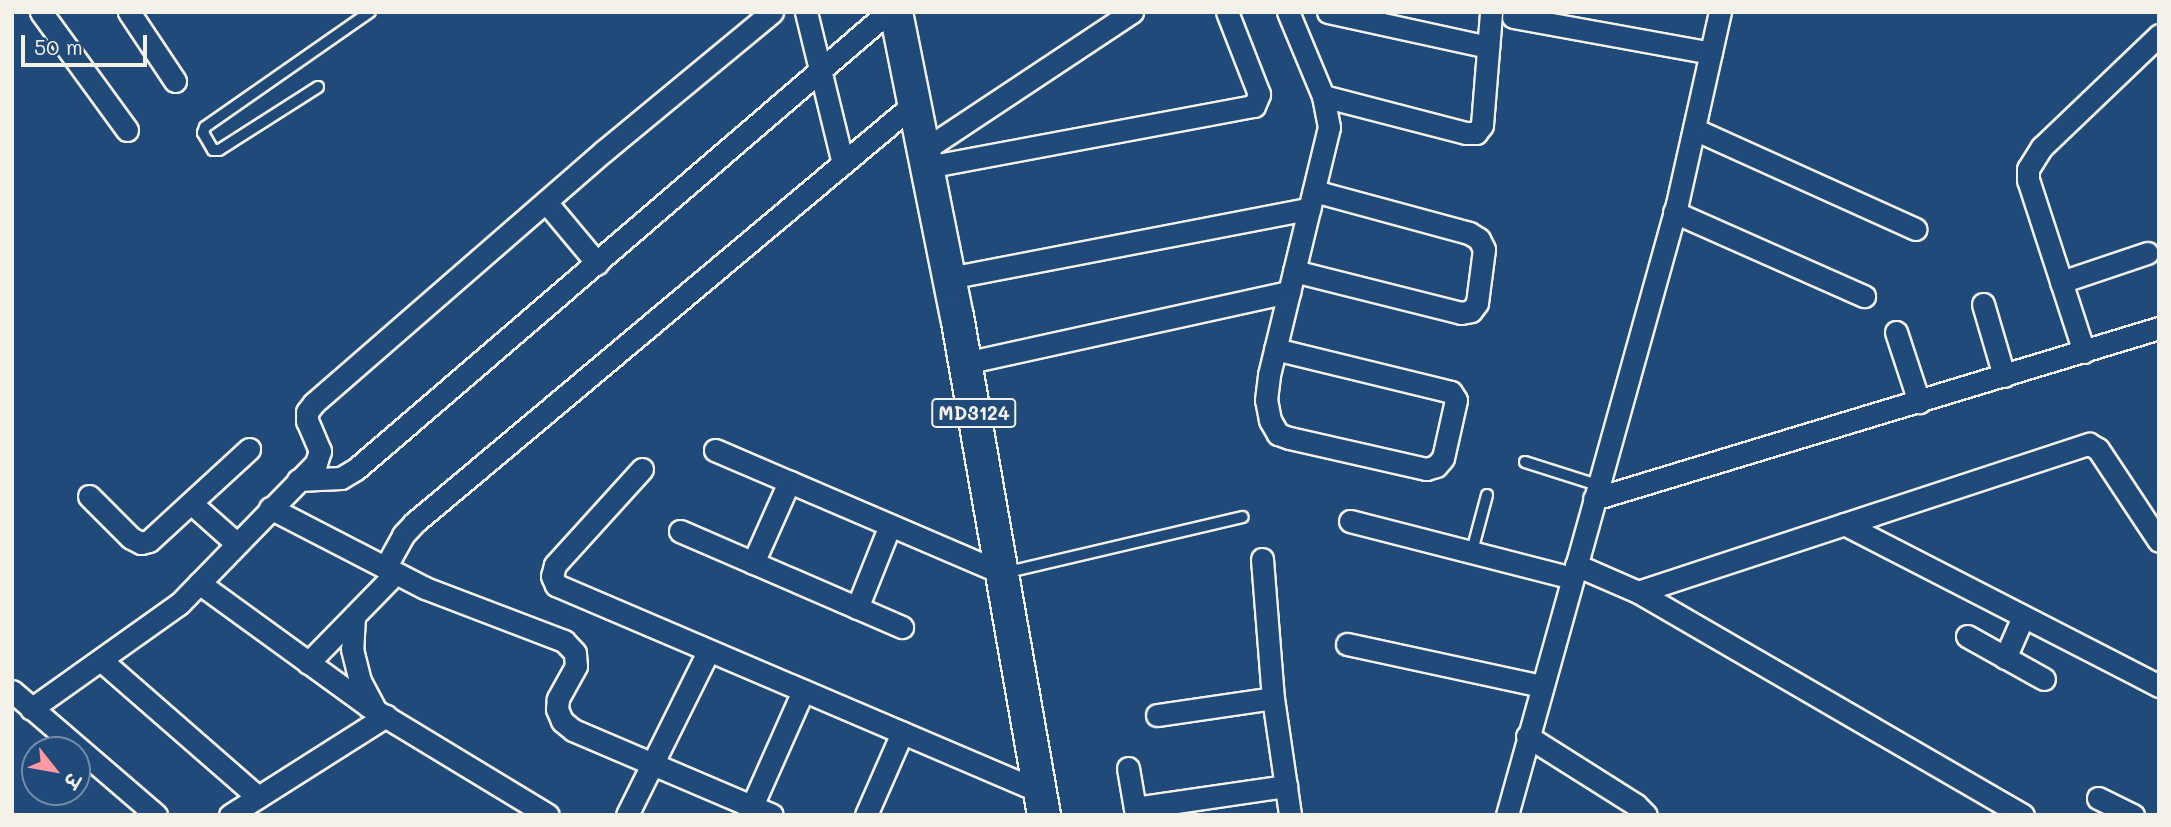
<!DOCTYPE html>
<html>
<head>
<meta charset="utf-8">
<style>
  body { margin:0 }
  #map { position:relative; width:2171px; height:827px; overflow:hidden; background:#1f4a7a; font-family:Mali,"Playpen Sans Deva",sans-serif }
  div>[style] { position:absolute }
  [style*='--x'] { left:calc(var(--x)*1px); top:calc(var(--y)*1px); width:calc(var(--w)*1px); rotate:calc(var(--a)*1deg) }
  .roads { filter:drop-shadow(2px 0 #f4f1e8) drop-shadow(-2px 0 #f4f1e8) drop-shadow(0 2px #f4f1e8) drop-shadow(0 -2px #f4f1e8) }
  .lane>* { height:10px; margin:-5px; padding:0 5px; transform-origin:5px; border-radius:5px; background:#1f4a7a }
  .street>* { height:21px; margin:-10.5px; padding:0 10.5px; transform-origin:10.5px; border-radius:10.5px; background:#1f4a7a }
  .primary>* { height:32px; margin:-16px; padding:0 16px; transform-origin:16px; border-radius:16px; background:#1f4a7a }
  span { translate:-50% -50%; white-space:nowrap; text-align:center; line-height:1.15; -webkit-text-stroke:7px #1f4a7a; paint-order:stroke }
  .shield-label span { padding:2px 5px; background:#1f4a7a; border:2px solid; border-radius:5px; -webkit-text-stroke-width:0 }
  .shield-label { font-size:19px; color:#f4f1e8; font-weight:700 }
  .frame { position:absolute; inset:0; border:14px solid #f4f1e8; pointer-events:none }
  .north { position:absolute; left:21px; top:736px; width:70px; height:70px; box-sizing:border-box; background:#1f4a7a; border:2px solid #748da6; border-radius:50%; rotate:121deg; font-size:19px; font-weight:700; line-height:28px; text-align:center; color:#f4f1e8 }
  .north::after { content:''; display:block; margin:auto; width:24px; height:32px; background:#ff9aa2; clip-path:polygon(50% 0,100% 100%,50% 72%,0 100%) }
  .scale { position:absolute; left:21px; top:35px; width:126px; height:32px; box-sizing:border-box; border:4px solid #f4f1e8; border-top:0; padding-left:9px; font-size:21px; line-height:24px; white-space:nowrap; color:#f4f1e8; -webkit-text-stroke:5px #1f4a7a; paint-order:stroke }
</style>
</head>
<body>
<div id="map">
  <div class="roads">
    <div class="lane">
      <i style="--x:318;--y:87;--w:117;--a:147.5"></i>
      <i style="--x:219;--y:150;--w:6;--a:180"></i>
      <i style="--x:213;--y:150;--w:20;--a:-120"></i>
      <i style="--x:203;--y:133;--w:6;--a:-72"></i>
      <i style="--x:205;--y:127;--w:201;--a:-34.9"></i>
      <i style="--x:1525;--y:462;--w:76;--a:17.7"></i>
      <i style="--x:1472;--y:551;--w:58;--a:-75"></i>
      <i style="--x:1004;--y:573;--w:245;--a:-13.2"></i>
    </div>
    <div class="street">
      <i style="--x:41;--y:12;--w:146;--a:53.9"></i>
      <i style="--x:129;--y:12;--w:83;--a:56.3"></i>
      <i style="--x:806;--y:12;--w:156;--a:76.3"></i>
      <i style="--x:1328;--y:12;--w:164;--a:12.3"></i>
      <i style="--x:1513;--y:17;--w:201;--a:10.3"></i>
      <i style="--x:1323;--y:96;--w:148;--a:14.5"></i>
      <i style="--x:1466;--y:133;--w:10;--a:0"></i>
      <i style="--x:1476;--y:133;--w:10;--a:-53"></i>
      <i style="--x:1482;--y:125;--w:113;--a:-85.4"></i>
      <i style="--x:1694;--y:129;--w:243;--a:24.3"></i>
      <i style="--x:924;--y:150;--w:250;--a:-33.6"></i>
      <i style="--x:927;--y:167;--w:333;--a:-10.6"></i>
      <i style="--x:1254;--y:106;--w:13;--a:-67"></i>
      <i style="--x:1259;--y:94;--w:88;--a:-111.3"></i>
      <i style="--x:546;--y:202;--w:80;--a:50.1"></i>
      <i style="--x:1674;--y:212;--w:208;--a:23.9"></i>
      <i style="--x:1294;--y:271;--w:172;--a:14.1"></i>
      <i style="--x:1461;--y:313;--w:10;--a:-11"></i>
      <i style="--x:1471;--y:311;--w:10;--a:-53"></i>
      <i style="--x:1477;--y:303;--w:54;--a:-82.6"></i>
      <i style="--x:1484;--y:249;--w:11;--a:-117"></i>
      <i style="--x:1479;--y:239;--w:12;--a:-149"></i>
      <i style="--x:1469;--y:233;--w:161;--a:-164.8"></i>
      <i style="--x:949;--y:278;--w:367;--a:-10.9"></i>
      <i style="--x:2061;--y:282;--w:91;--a:-18.6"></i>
      <i style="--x:1983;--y:304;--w:75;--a:73.7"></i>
      <i style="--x:1896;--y:332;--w:74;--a:71.8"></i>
      <i style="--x:1275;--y:349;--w:181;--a:13.7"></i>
      <i style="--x:1451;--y:392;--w:9;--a:58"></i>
      <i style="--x:1456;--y:400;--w:59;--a:102.6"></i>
      <i style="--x:1443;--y:458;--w:11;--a:131"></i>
      <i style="--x:1436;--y:466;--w:10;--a:163"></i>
      <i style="--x:1426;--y:469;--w:140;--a:-167.2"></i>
      <i style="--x:1289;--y:438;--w:12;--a:-160"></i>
      <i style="--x:1278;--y:434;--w:16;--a:-120"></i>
      <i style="--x:1270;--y:420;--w:20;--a:-101"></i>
      <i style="--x:1266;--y:400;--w:25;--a:-83"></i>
      <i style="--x:1269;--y:375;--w:255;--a:-76.4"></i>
      <i style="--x:1329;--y:127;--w:32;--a:-101"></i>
      <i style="--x:1323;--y:96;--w:91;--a:-112.6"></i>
      <i style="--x:2084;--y:352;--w:181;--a:-108"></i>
      <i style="--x:2028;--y:180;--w:11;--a:-90"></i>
      <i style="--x:2028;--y:169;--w:26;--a:-58"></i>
      <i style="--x:2042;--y:147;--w:162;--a:-43.7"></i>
      <i style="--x:965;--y:363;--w:332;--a:-12.4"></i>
      <i style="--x:715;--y:450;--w:312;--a:23.2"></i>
      <i style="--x:642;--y:469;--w:130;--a:132.2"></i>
      <i style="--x:555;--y:565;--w:11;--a:105"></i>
      <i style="--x:552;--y:576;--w:10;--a:66"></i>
      <i style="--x:556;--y:585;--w:525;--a:23.1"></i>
      <i style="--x:298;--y:480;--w:43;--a:-2.7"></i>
      <i style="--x:341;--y:478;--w:17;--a:-31"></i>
      <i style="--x:356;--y:469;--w:701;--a:-40.66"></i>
      <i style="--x:89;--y:496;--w:59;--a:45"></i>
      <i style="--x:131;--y:538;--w:11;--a:27"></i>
      <i style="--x:141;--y:543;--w:8;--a:-14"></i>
      <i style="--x:149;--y:541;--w:136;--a:-42.6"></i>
      <i style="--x:1594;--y:499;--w:590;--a:-16.84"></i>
      <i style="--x:191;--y:503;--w:60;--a:41.6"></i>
      <i style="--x:270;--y:508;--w:174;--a:27.3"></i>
      <i style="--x:425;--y:588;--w:149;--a:20.9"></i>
      <i style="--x:564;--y:641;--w:16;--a:47"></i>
      <i style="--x:575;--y:653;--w:13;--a:86"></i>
      <i style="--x:576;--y:666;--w:38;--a:119"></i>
      <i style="--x:558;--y:699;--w:10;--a:96"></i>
      <i style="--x:557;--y:709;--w:13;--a:67"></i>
      <i style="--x:562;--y:721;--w:14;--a:39"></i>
      <i style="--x:573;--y:730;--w:216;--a:23.1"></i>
      <i style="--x:1350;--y:521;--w:229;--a:14.4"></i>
      <i style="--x:1844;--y:524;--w:354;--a:27.2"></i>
      <i style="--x:680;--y:531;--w:242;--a:23.4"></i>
      <i style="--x:1262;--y:559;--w:139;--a:85.5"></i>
      <i style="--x:1273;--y:698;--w:118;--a:81.7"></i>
      <i style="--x:753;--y:563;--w:89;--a:-66"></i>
      <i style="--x:1576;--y:565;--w:68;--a:23.5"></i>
      <i style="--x:1638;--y:592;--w:445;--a:30.1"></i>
      <i style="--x:385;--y:568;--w:38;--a:-61"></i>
      <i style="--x:403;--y:535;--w:16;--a:-47"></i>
      <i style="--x:414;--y:523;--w:654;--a:-39.97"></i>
      <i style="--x:199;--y:583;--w:209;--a:36"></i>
      <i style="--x:368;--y:706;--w:210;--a:31.2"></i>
      <i style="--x:1638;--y:592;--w:475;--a:-18.2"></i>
      <i style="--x:2089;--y:444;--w:10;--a:29"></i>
      <i style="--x:2098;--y:449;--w:110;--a:56.5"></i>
      <i style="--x:857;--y:608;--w:89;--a:-68.3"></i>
      <i style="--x:354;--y:616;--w:33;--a:93"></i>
      <i style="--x:352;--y:649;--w:33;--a:76"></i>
      <i style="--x:360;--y:681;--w:30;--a:62"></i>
      <i style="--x:1967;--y:636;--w:88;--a:29.2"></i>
      <i style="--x:1347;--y:644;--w:198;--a:12.2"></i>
      <i style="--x:2005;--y:658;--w:45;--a:-66.3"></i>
      <i style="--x:102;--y:661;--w:207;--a:41.1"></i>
      <i style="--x:308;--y:663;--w:124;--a:-45.7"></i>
      <i style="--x:12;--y:691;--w:190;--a:40.7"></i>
      <i style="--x:31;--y:709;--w:181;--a:-35.4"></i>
      <i style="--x:179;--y:604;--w:197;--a:-45.8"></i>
      <i style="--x:316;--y:463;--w:13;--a:-72"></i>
      <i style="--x:320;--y:451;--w:33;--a:-113"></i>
      <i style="--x:307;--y:421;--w:9;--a:-90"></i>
      <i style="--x:307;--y:412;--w:11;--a:-52"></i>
      <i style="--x:314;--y:403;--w:384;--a:-41"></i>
      <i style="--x:604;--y:151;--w:218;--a:-39.6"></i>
      <i style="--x:1157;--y:715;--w:117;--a:-8.3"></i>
      <i style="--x:1527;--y:736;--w:129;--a:32.3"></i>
      <i style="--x:1636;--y:805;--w:14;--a:45"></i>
      <i style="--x:1128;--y:768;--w:48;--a:80.3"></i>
      <i style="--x:2098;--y:798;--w:39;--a:26"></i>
      <i style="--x:1135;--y:808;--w:153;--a:-8.3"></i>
      <i style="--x:230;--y:815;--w:185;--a:-32.4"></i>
      <i style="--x:627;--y:815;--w:182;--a:-63.6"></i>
      <i style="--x:748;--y:815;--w:136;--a:-66.1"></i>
      <i style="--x:866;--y:815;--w:90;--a:-66.3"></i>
      <i style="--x:1507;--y:815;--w:634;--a:-74.45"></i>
      <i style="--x:1677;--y:204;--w:197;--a:-77.4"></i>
    </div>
    <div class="primary">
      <i style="--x:896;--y:12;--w:310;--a:78.7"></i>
      <i style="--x:957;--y:316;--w:507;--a:80.11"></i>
    </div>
  </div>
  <div class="shield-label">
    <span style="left:974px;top:413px">MD3124</span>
  </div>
  <div class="frame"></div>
  <div class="north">उ</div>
  <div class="scale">50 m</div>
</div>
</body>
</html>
